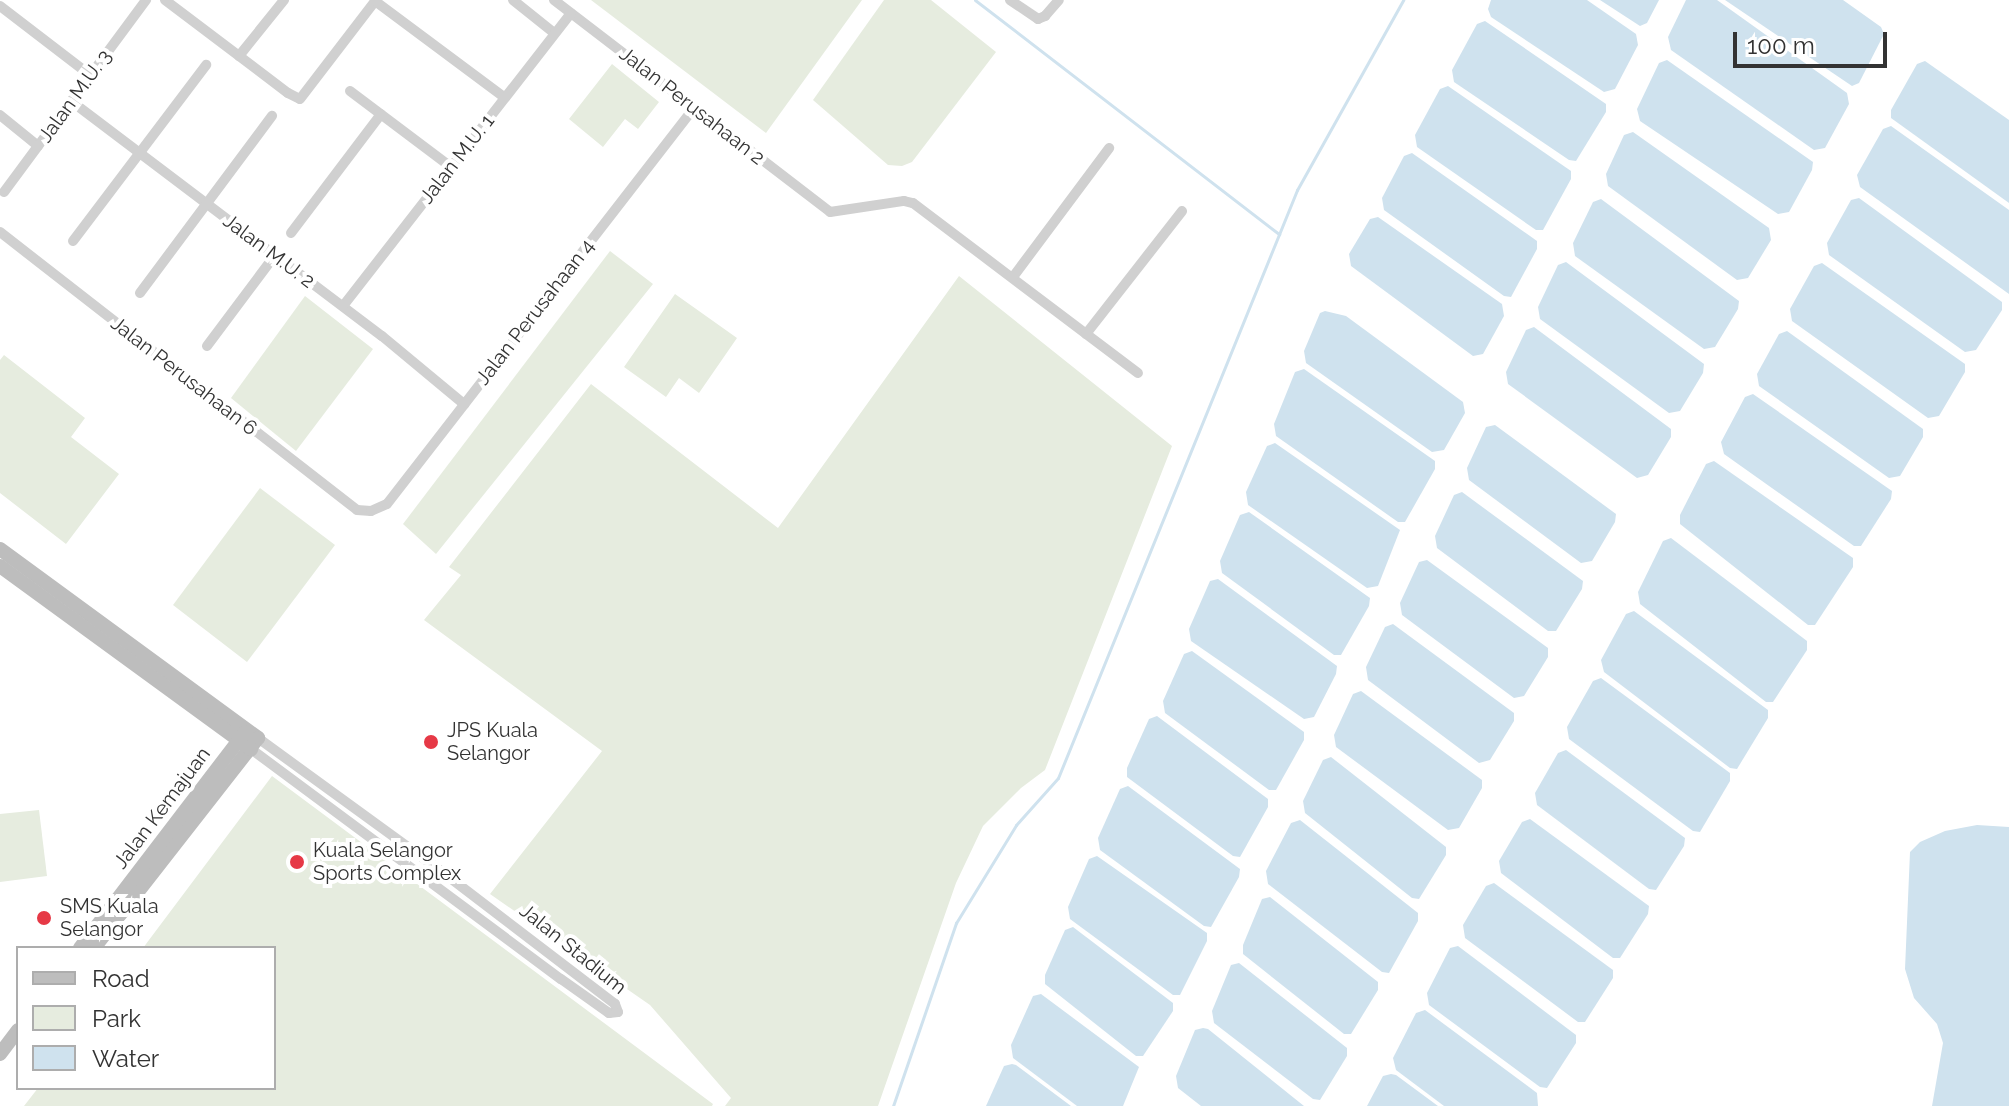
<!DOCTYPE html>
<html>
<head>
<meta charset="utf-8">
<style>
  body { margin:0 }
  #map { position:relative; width:2009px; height:1106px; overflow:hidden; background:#fff; font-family:Raleway,sans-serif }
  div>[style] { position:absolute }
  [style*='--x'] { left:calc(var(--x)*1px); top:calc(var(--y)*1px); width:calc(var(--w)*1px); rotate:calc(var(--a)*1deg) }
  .green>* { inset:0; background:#e6ecdf }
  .water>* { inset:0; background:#cfe2ee }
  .stream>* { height:3px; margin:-1.5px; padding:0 1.5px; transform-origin:1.5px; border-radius:1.5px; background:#cfe2ee }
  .street>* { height:10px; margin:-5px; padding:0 5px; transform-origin:5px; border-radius:5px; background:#d0d0d0 }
  .secondary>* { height:14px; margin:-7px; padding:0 7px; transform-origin:7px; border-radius:7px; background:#bdbdbd }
  .dots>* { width:22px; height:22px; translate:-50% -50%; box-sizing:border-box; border:4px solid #fff; border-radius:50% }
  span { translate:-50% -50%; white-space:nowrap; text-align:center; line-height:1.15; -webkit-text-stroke:8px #fff; paint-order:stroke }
  .street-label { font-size:20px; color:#333 }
  .poi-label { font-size:20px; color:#333 }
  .left { translate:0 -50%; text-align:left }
  .legend { position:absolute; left:16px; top:946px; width:260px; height:144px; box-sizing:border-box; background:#fff; border:2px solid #adadad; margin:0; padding:10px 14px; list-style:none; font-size:24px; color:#333 }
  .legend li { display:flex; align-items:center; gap:16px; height:40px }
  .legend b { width:40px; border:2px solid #adadad }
  .scale { position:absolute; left:1733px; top:32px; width:154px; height:36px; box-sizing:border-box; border:4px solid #333; border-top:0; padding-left:10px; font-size:24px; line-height:28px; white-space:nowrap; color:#333; -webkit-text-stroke:6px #fff; paint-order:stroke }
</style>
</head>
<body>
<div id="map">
  <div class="green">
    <i style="clip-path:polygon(591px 0,862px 0,766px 133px)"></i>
    <i style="clip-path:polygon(884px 0,931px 0,996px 52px,912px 162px,902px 166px,888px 165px,813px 100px)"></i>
    <i style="clip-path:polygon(612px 64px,659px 102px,638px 129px,625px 119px,603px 147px,569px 119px)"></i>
    <i style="clip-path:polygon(610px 251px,653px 284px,436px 554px,403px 524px)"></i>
    <i style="clip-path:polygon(959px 276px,1172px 446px,1045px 770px,1021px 788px,983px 826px,956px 883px,878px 1106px,725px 1106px,731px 1098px,650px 1005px,490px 894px,602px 751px,424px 620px,461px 575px,449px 567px,591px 384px,778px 528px)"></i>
    <i style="clip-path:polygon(675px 294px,737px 338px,699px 393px,679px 378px,666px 397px,624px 367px)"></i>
    <i style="clip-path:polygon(305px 296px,373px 349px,296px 451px,231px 398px)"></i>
    <i style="clip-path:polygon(4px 355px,85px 418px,71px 437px,119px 474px,66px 544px,0 493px,0 360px)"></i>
    <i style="clip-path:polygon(260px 488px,335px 545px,247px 662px,173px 605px)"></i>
    <i style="clip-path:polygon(272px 776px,713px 1104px,712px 1106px,24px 1106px,38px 1088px,274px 1088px,274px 948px,143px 948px)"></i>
    <i style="clip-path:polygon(39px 810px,47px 876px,0 882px,0 814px)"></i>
  </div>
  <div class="water">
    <i style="clip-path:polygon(1491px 0,1587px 0,1636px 34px,1638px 45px,1615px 89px,1604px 92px,1491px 17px,1488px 9px)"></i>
    <i style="clip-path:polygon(1600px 0,1659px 0,1647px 23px,1640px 26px)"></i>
    <i style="clip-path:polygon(1686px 0,1717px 0,1847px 93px,1849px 104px,1825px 148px,1814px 150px,1671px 50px,1668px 37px)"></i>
    <i style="clip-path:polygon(1725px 0,1843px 0,1881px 27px,1884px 34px,1859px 83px,1852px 86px)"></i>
    <i style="clip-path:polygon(1485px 21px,1606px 104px,1606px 112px,1576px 161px,1569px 160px,1454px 82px,1452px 70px,1477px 24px)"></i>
    <i style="clip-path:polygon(1667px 60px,1813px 162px,1812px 170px,1789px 212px,1778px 214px,1640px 121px,1637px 109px,1659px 63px)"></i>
    <i style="clip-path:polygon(1925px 61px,2009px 120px,2009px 203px,1891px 118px,1891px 110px,1917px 64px)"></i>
    <i style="clip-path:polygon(1448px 86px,1571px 171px,1571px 179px,1543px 230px,1536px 230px,1417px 147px,1415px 135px,1440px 89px)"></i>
    <i style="clip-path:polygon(1891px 126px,2009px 210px,2009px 294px,1860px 187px,1857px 175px,1883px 129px)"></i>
    <i style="clip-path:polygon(1633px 132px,1769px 228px,1771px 240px,1748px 278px,1737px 280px,1608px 186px,1606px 174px,1624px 135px)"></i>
    <i style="clip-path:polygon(1412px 153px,1537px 241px,1537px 249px,1511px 297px,1504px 296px,1384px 210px,1382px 198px,1404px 156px)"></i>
    <i style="clip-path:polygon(1859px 198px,2002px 302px,2002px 310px,1976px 350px,1965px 352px,1829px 255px,1827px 243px,1851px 200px)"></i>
    <i style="clip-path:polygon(1601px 199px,1739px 301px,1738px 309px,1715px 347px,1704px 349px,1575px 256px,1573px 243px,1593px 202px)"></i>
    <i style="clip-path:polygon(1378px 217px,1502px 304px,1504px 316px,1483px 354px,1473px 356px,1351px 266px,1349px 254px,1370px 219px)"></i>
    <i style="clip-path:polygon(1566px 262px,1704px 364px,1703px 373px,1680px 411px,1669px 413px,1540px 319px,1538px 307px,1558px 265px)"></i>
    <i style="clip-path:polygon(1822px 263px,1965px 364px,1965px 372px,1939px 416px,1928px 418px,1792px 321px,1790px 309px,1814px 266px)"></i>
    <i style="clip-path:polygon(1325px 311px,1346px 316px,1463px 402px,1465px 413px,1444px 450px,1432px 452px,1306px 363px,1304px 351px,1320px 313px)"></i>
    <i style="clip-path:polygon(1534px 327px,1671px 429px,1671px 437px,1648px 475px,1637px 478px,1508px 384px,1506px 372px,1526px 330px)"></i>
    <i style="clip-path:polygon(1787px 331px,1923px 429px,1923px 437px,1900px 476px,1889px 478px,1759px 386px,1757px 374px,1779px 334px)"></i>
    <i style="clip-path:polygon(1304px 369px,1435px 461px,1435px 469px,1405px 522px,1398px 522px,1276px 436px,1274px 424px,1295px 372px)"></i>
    <i style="clip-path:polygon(1753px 394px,1892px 491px,1891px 499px,1861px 546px,1854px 546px,1724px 454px,1721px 442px,1745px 397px)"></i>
    <i style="clip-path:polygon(1495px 425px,1616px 514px,1615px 522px,1592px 561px,1581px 563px,1469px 480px,1467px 468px,1486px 427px)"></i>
    <i style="clip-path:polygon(1275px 443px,1400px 530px,1378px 586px,1367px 588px,1248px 505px,1246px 492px,1267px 446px)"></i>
    <i style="clip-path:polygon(1714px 461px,1853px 558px,1853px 567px,1815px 625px,1808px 625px,1680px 524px,1680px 515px,1706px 464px)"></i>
    <i style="clip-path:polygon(1462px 492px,1583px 581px,1582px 589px,1556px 631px,1548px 631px,1437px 548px,1435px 536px,1454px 495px)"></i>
    <i style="clip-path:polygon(1249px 512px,1370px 598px,1369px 606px,1341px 655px,1334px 655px,1222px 573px,1220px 561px,1240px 515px)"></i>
    <i style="clip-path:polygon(1671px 538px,1807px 641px,1807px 650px,1773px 702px,1766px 702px,1640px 604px,1638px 592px,1663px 541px)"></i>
    <i style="clip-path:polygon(1427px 560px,1548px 648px,1548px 657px,1524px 696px,1514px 698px,1402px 615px,1400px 603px,1419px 562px)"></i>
    <i style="clip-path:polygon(1218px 579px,1337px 666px,1336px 674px,1314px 717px,1304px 719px,1191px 641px,1189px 629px,1210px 581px)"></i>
    <i style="clip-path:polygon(1634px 611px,1768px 710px,1768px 718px,1737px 769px,1730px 768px,1604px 672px,1601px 660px,1626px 614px)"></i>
    <i style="clip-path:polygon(1393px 624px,1514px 713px,1514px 721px,1490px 760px,1479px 763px,1368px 680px,1366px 667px,1385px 627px)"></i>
    <i style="clip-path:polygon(1192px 651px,1304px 732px,1304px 740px,1276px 790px,1269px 790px,1165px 713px,1163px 701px,1184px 654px)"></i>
    <i style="clip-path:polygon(1601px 678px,1730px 773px,1730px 781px,1700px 832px,1693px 831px,1569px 739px,1567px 727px,1593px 681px)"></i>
    <i style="clip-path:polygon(1361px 691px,1482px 780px,1482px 788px,1459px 828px,1448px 830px,1336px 747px,1334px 735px,1353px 694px)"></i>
    <i style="clip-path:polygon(1157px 716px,1268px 799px,1268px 807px,1240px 857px,1233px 856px,1127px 777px,1127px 768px,1149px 719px)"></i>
    <i style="clip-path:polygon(1566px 750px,1685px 838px,1684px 846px,1656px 890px,1649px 889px,1537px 805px,1535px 793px,1558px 753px)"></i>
    <i style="clip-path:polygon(1331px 757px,1446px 847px,1446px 855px,1419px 899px,1412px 898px,1305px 813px,1303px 801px,1323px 760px)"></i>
    <i style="clip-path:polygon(1128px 786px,1240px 869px,1239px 877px,1211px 927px,1204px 926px,1100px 850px,1098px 838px,1120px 789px)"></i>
    <i style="clip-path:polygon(1530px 819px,1649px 906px,1648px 914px,1620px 958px,1613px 958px,1501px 873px,1499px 861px,1522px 822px)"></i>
    <i style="clip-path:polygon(1300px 820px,1418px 913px,1418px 921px,1389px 973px,1382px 972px,1268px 884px,1266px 871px,1291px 823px)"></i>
    <i style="clip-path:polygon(1977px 825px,2009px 827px,2009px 1106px,1932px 1106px,1943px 1043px,1937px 1024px,1914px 998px,1905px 969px,1910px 852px,1920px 842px,1945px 831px)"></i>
    <i style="clip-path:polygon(1097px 856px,1207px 933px,1207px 941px,1180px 995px,1173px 995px,1070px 919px,1068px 907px,1089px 859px)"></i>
    <i style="clip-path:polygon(1494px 883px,1613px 970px,1613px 978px,1585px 1022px,1578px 1022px,1465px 938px,1463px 925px,1486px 886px)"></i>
    <i style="clip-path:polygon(1270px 897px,1378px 982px,1378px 990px,1351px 1034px,1344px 1034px,1243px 954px,1243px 945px,1262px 899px)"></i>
    <i style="clip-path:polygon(1073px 927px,1173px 1003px,1173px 1011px,1143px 1056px,1136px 1056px,1045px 984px,1045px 975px,1065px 930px)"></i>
    <i style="clip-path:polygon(1458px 946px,1576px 1035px,1576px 1043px,1547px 1088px,1540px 1087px,1429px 1005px,1427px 993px,1450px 948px)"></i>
    <i style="clip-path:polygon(1239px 963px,1347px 1048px,1347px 1056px,1320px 1100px,1313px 1099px,1214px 1023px,1212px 1011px,1231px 965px)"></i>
    <i style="clip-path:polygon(1041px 994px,1139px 1067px,1123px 1106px,1077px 1106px,1013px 1058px,1011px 1045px,1033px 996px)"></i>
    <i style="clip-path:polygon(1425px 1010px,1537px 1093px,1538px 1106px,1444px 1106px,1396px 1070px,1393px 1058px,1416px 1013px)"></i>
    <i style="clip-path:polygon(1203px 1028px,1208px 1029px,1304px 1106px,1201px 1106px,1178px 1088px,1176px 1076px,1195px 1030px)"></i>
    <i style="clip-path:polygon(1012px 1064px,1016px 1065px,1071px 1106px,986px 1106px,1004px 1066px)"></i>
    <i style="clip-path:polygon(1391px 1074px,1396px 1075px,1438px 1106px,1367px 1106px,1383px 1076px)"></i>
  </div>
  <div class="stream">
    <i style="--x:975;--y:0;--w:384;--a:37.6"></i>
    <i style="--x:893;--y:1106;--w:194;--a:-71"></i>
    <i style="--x:956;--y:923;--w:115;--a:-58.5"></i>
    <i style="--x:1016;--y:825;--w:63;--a:-48.2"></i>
    <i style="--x:1058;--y:778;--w:635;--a:-67.88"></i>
    <i style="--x:1297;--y:190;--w:218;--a:-60.8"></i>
  </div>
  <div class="street">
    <i style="--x:165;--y:0;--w:154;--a:37.1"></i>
    <i style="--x:288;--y:93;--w:13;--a:27"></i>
    <i style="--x:300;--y:99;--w:125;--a:-52.5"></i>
    <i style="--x:513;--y:0;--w:53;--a:38.8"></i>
    <i style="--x:554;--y:0;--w:348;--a:37.5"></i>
    <i style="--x:830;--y:212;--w:75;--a:-8.5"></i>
    <i style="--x:904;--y:201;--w:9;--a:13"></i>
    <i style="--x:913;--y:203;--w:282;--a:37.1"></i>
    <i style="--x:1010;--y:0;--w:34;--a:34"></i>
    <i style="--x:1038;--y:19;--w:8;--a:-23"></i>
    <i style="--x:1045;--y:16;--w:21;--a:-49"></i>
    <i style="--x:375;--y:1;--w:162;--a:36.7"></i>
    <i style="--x:0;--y:6;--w:113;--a:37.5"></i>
    <i style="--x:239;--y:56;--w:72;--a:-51.2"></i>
    <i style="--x:350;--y:91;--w:126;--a:37"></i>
    <i style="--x:71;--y:101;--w:390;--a:37.1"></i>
    <i style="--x:382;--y:336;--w:107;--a:39.7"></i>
    <i style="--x:0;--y:115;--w:49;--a:39.2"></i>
    <i style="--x:4;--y:192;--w:239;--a:-53.5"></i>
    <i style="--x:0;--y:232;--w:452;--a:37.9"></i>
    <i style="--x:357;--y:510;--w:14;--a:4"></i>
    <i style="--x:371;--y:511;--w:17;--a:-24"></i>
    <i style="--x:387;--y:504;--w:501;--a:-52.22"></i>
    <i style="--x:291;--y:233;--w:149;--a:-52.9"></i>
    <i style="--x:73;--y:241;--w:221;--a:-52.9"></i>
    <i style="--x:1013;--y:277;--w:161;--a:-53.3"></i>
    <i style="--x:140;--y:293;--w:221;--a:-53.3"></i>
    <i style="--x:343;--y:306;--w:371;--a:-52.1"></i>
    <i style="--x:1086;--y:334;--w:156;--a:-52"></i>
    <i style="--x:207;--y:346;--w:114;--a:-53.2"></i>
    <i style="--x:251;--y:749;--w:386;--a:36.6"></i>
    <i style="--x:561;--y:979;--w:59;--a:35.3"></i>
    <i style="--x:609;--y:1013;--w:9;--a:-6"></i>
    <i style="--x:618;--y:1012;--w:9;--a:-111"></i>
    <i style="--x:615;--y:1004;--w:219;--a:-142.6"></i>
    <i style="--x:441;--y:871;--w:226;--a:-144"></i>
  </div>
  <div class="secondary">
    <i style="--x:0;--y:549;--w:320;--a:36.2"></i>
    <i style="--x:258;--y:738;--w:266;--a:128"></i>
    <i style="--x:0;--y:566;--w:311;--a:36.1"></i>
    <i style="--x:80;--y:948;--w:272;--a:-52.6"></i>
    <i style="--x:0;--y:1054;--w:30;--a:-53"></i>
  </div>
  <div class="dots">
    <i style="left:431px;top:742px;background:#e63946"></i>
    <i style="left:297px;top:862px;background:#e63946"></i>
    <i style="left:44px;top:918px;background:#e63946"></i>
  </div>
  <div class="street-label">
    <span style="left:75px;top:96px;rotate:-54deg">Jalan M.U. 3</span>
    <span style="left:692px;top:106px;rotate:38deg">Jalan Perusahaan 2</span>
    <span style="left:457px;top:159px;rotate:-52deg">Jalan M.U. 1</span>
    <span style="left:269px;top:251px;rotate:37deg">Jalan M.U. 2</span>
    <span style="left:535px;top:312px;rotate:-52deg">Jalan Perusahaan 4</span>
    <span style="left:184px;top:376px;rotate:38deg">Jalan Perusahaan 6</span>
    <span style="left:162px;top:808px;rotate:-53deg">Jalan Kemajuan</span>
    <span style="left:573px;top:949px;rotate:39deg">Jalan Stadium</span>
  </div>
  <div class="poi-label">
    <span class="left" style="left:447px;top:742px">JPS Kuala<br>Selangor</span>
    <span class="left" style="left:313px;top:862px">Kuala Selangor<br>Sports Complex</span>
    <span class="left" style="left:60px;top:918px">SMS Kuala<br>Selangor</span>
  </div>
  <ul class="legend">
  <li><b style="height:10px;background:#bdbdbd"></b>Road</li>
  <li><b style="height:22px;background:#e6ecdf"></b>Park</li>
  <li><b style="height:22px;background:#cfe2ee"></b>Water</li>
  </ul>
  <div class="scale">100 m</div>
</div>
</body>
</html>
